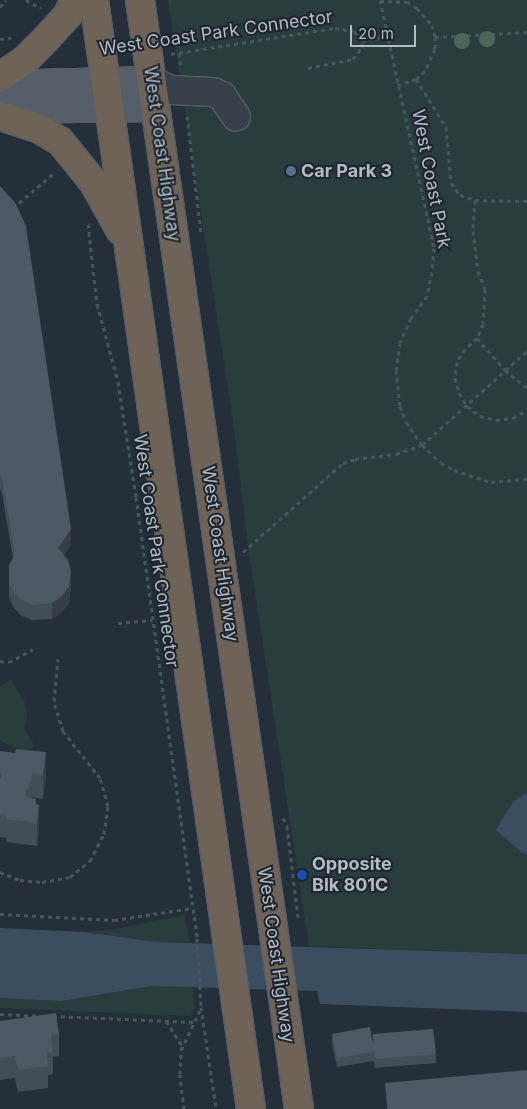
<!DOCTYPE html>
<html>
<head>
<meta charset="utf-8">
<style>
  body { margin:0 }
  #map { position:relative; width:527px; height:1109px; overflow:hidden; background:#242f39; font-family:Inter,sans-serif }
  div>[style] { position:absolute }
  [style*='--x'] { left:calc(var(--x)*1px); top:calc(var(--y)*1px); width:calc(var(--w)*1px); rotate:calc(var(--a)*1deg) }
  .green>* { inset:0; background:#293d3c }
  .water>* { inset:0; background:#3b4e60 }
  .path>* { height:3px; margin-top:-1.5px; transform-origin:0; background:repeating-linear-gradient(90deg,#465859 0 4px,transparent 0 8px) }
  .roads { filter:drop-shadow(1px 0 #565e67) drop-shadow(-1px 0 #565e67) drop-shadow(0 1px #565e67) drop-shadow(0 -1px #565e67) }
  .minor>* { height:28px; margin:-14px; padding:0 14px; transform-origin:14px; border-radius:14px; background:#384049 }
  .major>* { height:28px; margin:-14px; padding:0 14px; transform-origin:14px; border-radius:14px; background:#565f69 }
  .highway>* { height:28px; margin:-14px; padding:0 14px; transform-origin:14px; border-radius:14px; background:#6e6356 }
  .trees>* { width:16px; height:16px; margin:-8px; border-radius:50%; background:#4c6758 }
  .wall>* { inset:0; background:#424d56 }
  .shaded-wall>* { inset:0; background:#363e46 }
  .building>* { inset:0; background:#4d5964 }
  .dots>* { width:14px; height:14px; translate:-50% -50%; box-sizing:border-box; border:2px solid #1d252e; border-radius:50% }
  span { translate:-50% -50%; white-space:nowrap; text-align:center; line-height:1.15; -webkit-text-stroke:4px #1d252e; paint-order:stroke }
  .street-label { font-size:18px; color:#b3bbc5 }
  .poi-label { font-size:18px; color:#b3bbc5; font-weight:700 }
  .left { translate:0 -50%; text-align:left }
  .scale { position:absolute; left:350px; top:25px; width:66px; height:22px; box-sizing:border-box; border:2px solid #b3bbc5; border-top:0; padding-left:6px; font-size:15px; line-height:18px; white-space:nowrap; color:#b3bbc5; -webkit-text-stroke:4px #1d252e; paint-order:stroke }
</style>
</head>
<body>
<div id="map">
  <div class="green">
    <i style="clip-path:polygon(168px 0,527px 0,527px 954px,309px 946px,249px 553px,233px 421px)"></i>
    <i style="clip-path:polygon(11px 680px,25px 703px,27px 715px,25px 730px,35px 747px,23px 750px,10px 746px,0 740px,0 686px)"></i>
    <i style="clip-path:polygon(184px 915px,190px 942px,157px 942px,85px 932px,116px 929px)"></i>
    <i style="clip-path:polygon(151px 986px,193px 987px,194px 1008px,191px 1016px,0 1008px,0 998px,61px 1001px)"></i>
  </div>
  <div class="water">
    <i style="clip-path:polygon(527px 793px,527px 855px,521px 852px,496px 830px,513px 802px)"></i>
    <i style="clip-path:polygon(0 928px,85px 932px,157px 942px,527px 954px,527px 1012px,320px 1004px,317px 991px,151px 986px,61px 1001px,0 998px)"></i>
  </div>
  <div class="path">
    <i style="--x:26;--y:0;--w:17;--a:28"></i>
    <i style="--x:380;--y:0;--w:254;--a:77.7"></i>
    <i style="--x:434;--y:248;--w:24;--a:95"></i>
    <i style="--x:432;--y:272;--w:25;--a:102"></i>
    <i style="--x:427;--y:296;--w:27;--a:126"></i>
    <i style="--x:411;--y:318;--w:27;--a:114"></i>
    <i style="--x:400;--y:343;--w:27;--a:98"></i>
    <i style="--x:396;--y:370;--w:36;--a:84"></i>
    <i style="--x:400;--y:406;--w:17;--a:69"></i>
    <i style="--x:406;--y:422;--w:28;--a:55"></i>
    <i style="--x:422;--y:445;--w:26;--a:43"></i>
    <i style="--x:441;--y:463;--w:15;--a:28"></i>
    <i style="--x:454;--y:470;--w:39;--a:18"></i>
    <i style="--x:491;--y:482;--w:36;--a:-5"></i>
    <i style="--x:380;--y:1;--w:27;--a:2"></i>
    <i style="--x:407;--y:2;--w:12;--a:31"></i>
    <i style="--x:417;--y:8;--w:23;--a:49"></i>
    <i style="--x:432;--y:25;--w:12;--a:76"></i>
    <i style="--x:435;--y:37;--w:12;--a:90"></i>
    <i style="--x:435;--y:49;--w:24;--a:114"></i>
    <i style="--x:425;--y:71;--w:12;--a:138"></i>
    <i style="--x:416;--y:79;--w:19;--a:162"></i>
    <i style="--x:0;--y:7;--w:9;--a:-49"></i>
    <i style="--x:435;--y:37;--w:92;--a:-3.1"></i>
    <i style="--x:0;--y:39;--w:11;--a:-5"></i>
    <i style="--x:179;--y:53;--w:14;--a:82"></i>
    <i style="--x:171;--y:54;--w:166;--a:-9"></i>
    <i style="--x:335;--y:28;--w:19;--a:9"></i>
    <i style="--x:354;--y:31;--w:13;--a:51"></i>
    <i style="--x:362;--y:41;--w:26;--a:-11"></i>
    <i style="--x:308;--y:68;--w:46;--a:-11.3"></i>
    <i style="--x:353;--y:59;--w:15;--a:-53"></i>
    <i style="--x:362;--y:47;--w:6;--a:-90"></i>
    <i style="--x:416;--y:79;--w:57;--a:58"></i>
    <i style="--x:446;--y:127;--w:56;--a:84.9"></i>
    <i style="--x:451;--y:183;--w:15;--a:53"></i>
    <i style="--x:460;--y:195;--w:16;--a:18"></i>
    <i style="--x:475;--y:200;--w:31;--a:94"></i>
    <i style="--x:473;--y:231;--w:40;--a:82.9"></i>
    <i style="--x:478;--y:271;--w:19;--a:69"></i>
    <i style="--x:485;--y:289;--w:35;--a:93"></i>
    <i style="--x:483;--y:324;--w:15;--a:113"></i>
    <i style="--x:477;--y:338;--w:16;--a:137"></i>
    <i style="--x:465;--y:349;--w:15;--a:122"></i>
    <i style="--x:457;--y:362;--w:16;--a:97"></i>
    <i style="--x:455;--y:378;--w:16;--a:75"></i>
    <i style="--x:459;--y:393;--w:15;--a:58"></i>
    <i style="--x:467;--y:406;--w:16;--a:38"></i>
    <i style="--x:480;--y:416;--w:16;--a:14"></i>
    <i style="--x:496;--y:420;--w:17;--a:-7"></i>
    <i style="--x:513;--y:418;--w:16;--a:-30"></i>
    <i style="--x:187;--y:116;--w:119;--a:83.2"></i>
    <i style="--x:475;--y:200;--w:52;--a:1.1"></i>
    <i style="--x:13;--y:208;--w:54;--a:-40.5"></i>
    <i style="--x:88;--y:224;--w:81;--a:83.6"></i>
    <i style="--x:97;--y:304;--w:81;--a:74.9"></i>
    <i style="--x:118;--y:382;--w:116;--a:81.1"></i>
    <i style="--x:136;--y:497;--w:445;--a:82.1"></i>
    <i style="--x:197;--y:938;--w:69;--a:86.7"></i>
    <i style="--x:201;--y:1007;--w:103;--a:81.6"></i>
    <i style="--x:477;--y:338;--w:43;--a:48.8"></i>
    <i style="--x:505;--y:370;--w:28;--a:39"></i>
    <i style="--x:243;--y:552;--w:134;--a:-41.7"></i>
    <i style="--x:343;--y:463;--w:13;--a:-18"></i>
    <i style="--x:355;--y:459;--w:41;--a:-7"></i>
    <i style="--x:396;--y:454;--w:28;--a:-19"></i>
    <i style="--x:422;--y:445;--w:141;--a:-41.8"></i>
    <i style="--x:118;--y:623;--w:34;--a:-5"></i>
    <i style="--x:0;--y:661;--w:9;--a:6"></i>
    <i style="--x:9;--y:662;--w:27;--a:-28"></i>
    <i style="--x:283;--y:818;--w:9;--a:63"></i>
    <i style="--x:287;--y:826;--w:92;--a:83.1"></i>
    <i style="--x:0;--y:872;--w:22;--a:22"></i>
    <i style="--x:20;--y:880;--w:22;--a:5"></i>
    <i style="--x:42;--y:882;--w:28;--a:-10"></i>
    <i style="--x:70;--y:877;--w:26;--a:-39"></i>
    <i style="--x:90;--y:861;--w:30;--a:-63"></i>
    <i style="--x:104;--y:834;--w:28;--a:-82"></i>
    <i style="--x:108;--y:806;--w:29;--a:-106"></i>
    <i style="--x:100;--y:778;--w:60;--a:-128.2"></i>
    <i style="--x:63;--y:731;--w:31;--a:-107"></i>
    <i style="--x:54;--y:701;--w:42;--a:-84.6"></i>
    <i style="--x:0;--y:914;--w:114;--a:3"></i>
    <i style="--x:114;--y:920;--w:79;--a:-8.7"></i>
    <i style="--x:0;--y:1014;--w:42;--a:2.7"></i>
    <i style="--x:53;--y:1016;--w:141;--a:2.4"></i>
    <i style="--x:166;--y:1021;--w:30;--a:57"></i>
    <i style="--x:184;--y:1109;--w:35;--a:-97"></i>
    <i style="--x:180;--y:1074;--w:24;--a:-88"></i>
    <i style="--x:181;--y:1050;--w:47;--a:-64.5"></i>
  </div>
  <div class="roads">
    <div class="minor">
      <i style="--x:151;--y:81;--w:22;--a:24"></i>
      <i style="--x:171;--y:90;--w:42;--a:2.7"></i>
      <i style="--x:213;--y:92;--w:10;--a:24"></i>
      <i style="--x:222;--y:96;--w:25;--a:56"></i>
    </div>
    <div class="major">
      <i style="--x:0;--y:85;--w:151;--a:-1.5"></i>
      <i style="--x:0;--y:109;--w:155;--a:-0.7"></i>
    </div>
    <div class="highway">
      <i style="--x:94;--y:0;--w:1120;--a:81.94"></i>
      <i style="--x:140;--y:0;--w:1120;--a:81.84"></i>
      <i style="--x:0;--y:77;--w:30;--a:-34"></i>
      <i style="--x:25;--y:60;--w:31;--a:-45"></i>
      <i style="--x:47;--y:38;--w:31;--a:-48"></i>
      <i style="--x:68;--y:15;--w:16;--a:-68"></i>
      <i style="--x:0;--y:116;--w:40;--a:18"></i>
      <i style="--x:38;--y:128;--w:26;--a:31"></i>
      <i style="--x:60;--y:141;--w:54;--a:51"></i>
      <i style="--x:94;--y:183;--w:54;--a:61"></i>
    </div>
  </div>
  <div class="trees">
    <i style="left:487px;top:39px"></i>
    <i style="left:462px;top:41px"></i>
  </div>
  <div class="wall">
    <i style="clip-path:polygon(0 186px,71px 544px,64px 555px,71px 586px,69px 603px,62px 612px,52px 619px,32px 620px,22px 616px,14px 608px,9px 598px,9px 565px,13px 558px,2px 494px,0 488px)"></i>
    <i style="clip-path:polygon(0 751px,46px 776px,43px 799px,32px 797px,36px 804px,39px 828px,37px 846px,6px 842px,6px 838px,0 837px)"></i>
    <i style="clip-path:polygon(0 1021px,59px 1034px,59px 1056px,53px 1057px,53px 1074px,48px 1075px,48px 1088px,18px 1092px,15px 1078px,0 1080px)"></i>
    <i style="clip-path:polygon(332px 1034px,373px 1045px,436px 1054px,436px 1063px,375px 1068px,374px 1061px,337px 1067px,332px 1043px)"></i>
    <i style="clip-path:polygon(385px 1083px,527px 1109px,387px 1109px)"></i>
  </div>
  <div class="shaded-wall">
    <i style="clip-path:polygon(71px 529px,71px 544px,58px 563px,58px 548px)"></i>
    <i style="clip-path:polygon(71px 571px,71px 586px,69px 603px,62px 612px,52px 619px,52px 603px)"></i>
    <i style="clip-path:polygon(46px 752px,46px 776px,43px 799px,43px 775px)"></i>
    <i style="clip-path:polygon(39px 805px,39px 828px,37px 846px,37px 823px)"></i>
  </div>
  <div class="building">
    <i style="clip-path:polygon(0 186px,16px 204px,26px 226px,71px 529px,58px 548px,68px 560px,71px 571px,69px 587px,62px 596px,52px 603px,32px 605px,22px 600px,14px 593px,9px 583px,9px 565px,15px 555px,2px 478px,0 473px)"></i>
    <i style="clip-path:polygon(16px 749px,46px 752px,43px 775px,32px 774px,31px 782px,29px 782px,29px 790px,26px 789px,25px 797px,36px 799px,36px 804px,39px 805px,37px 823px,6px 819px,7px 815px,0 814px,0 778px,1px 778px,1px 773px,0 773px,0 751px,15px 753px)"></i>
    <i style="clip-path:polygon(56px 1013px,59px 1034px,51px 1035px,53px 1052px,47px 1053px,48px 1066px,18px 1070px,15px 1056px,0 1058px,0 1021px)"></i>
    <i style="clip-path:polygon(370px 1027px,373px 1045px,373px 1034px,433px 1029px,436px 1054px,375px 1059px,374px 1052px,337px 1058px,332px 1034px)"></i>
    <i style="clip-path:polygon(527px 1070px,527px 1109px,388px 1109px,385px 1083px)"></i>
  </div>
  <div class="dots">
    <i style="left:291px;top:171px;background:#5c6f8a"></i>
    <i style="left:302px;top:875px;background:#1a4fb4"></i>
  </div>
  <div class="street-label">
    <span style="left:216px;top:33px;rotate:-8deg">West Coast Park Connector</span>
    <span style="left:162px;top:154px;rotate:82deg">West Coast Highway</span>
    <span style="left:431px;top:179px;rotate:79deg">West Coast Park</span>
    <span style="left:156px;top:551px;rotate:82deg">West Coast Park Connector</span>
    <span style="left:220px;top:554px;rotate:82deg">West Coast Highway</span>
    <span style="left:276px;top:955px;rotate:82deg">West Coast Highway</span>
  </div>
  <div class="poi-label">
    <span class="left" style="left:301px;top:171px">Car Park 3</span>
    <span class="left" style="left:312px;top:875px">Opposite<br>Blk 801C</span>
  </div>
  <div class="scale">20 m</div>
</div>
</body>
</html>
